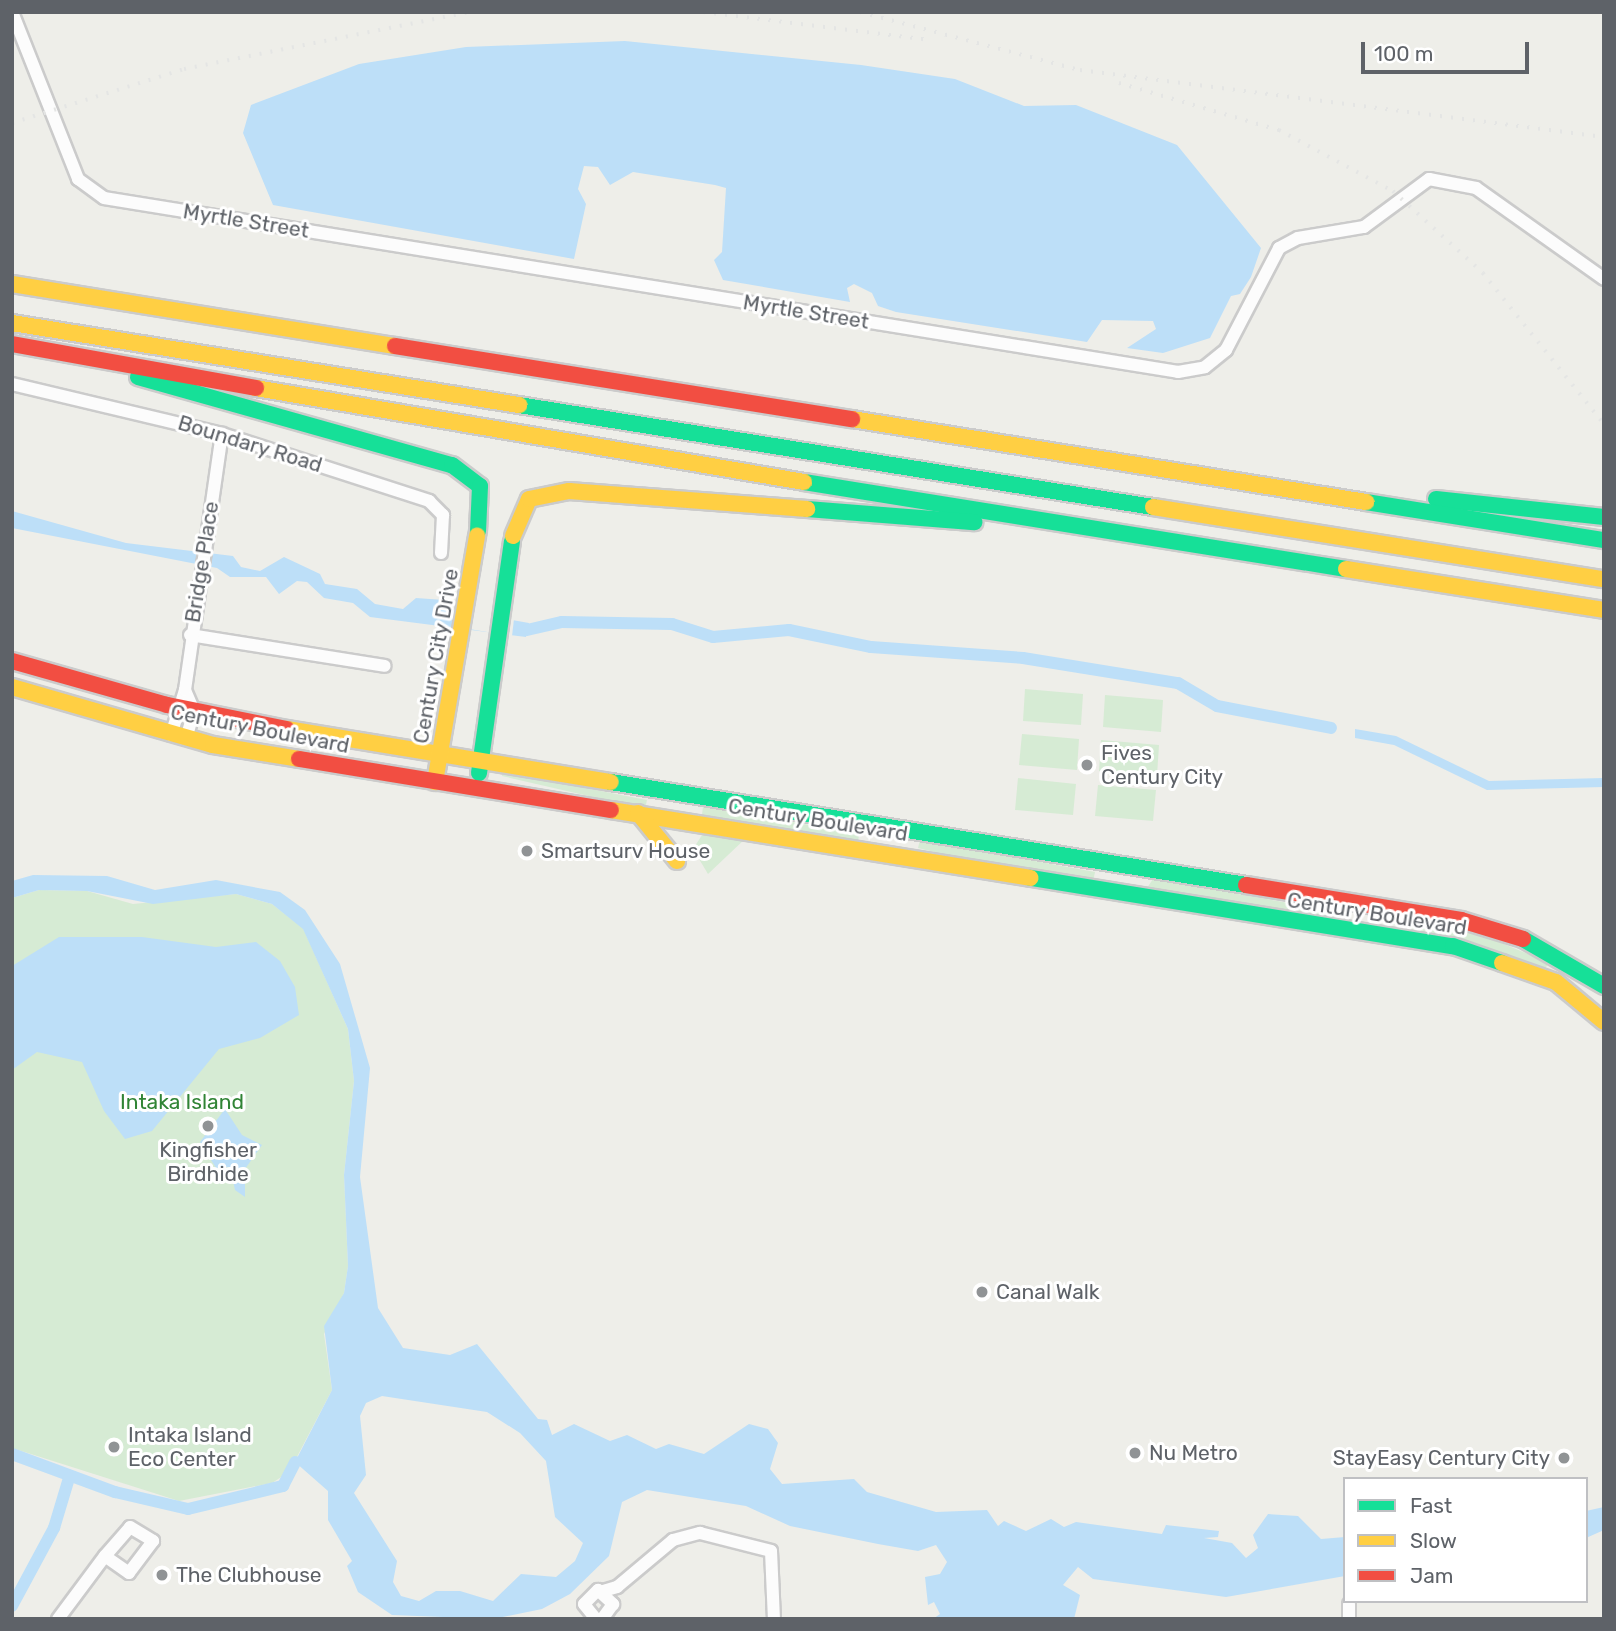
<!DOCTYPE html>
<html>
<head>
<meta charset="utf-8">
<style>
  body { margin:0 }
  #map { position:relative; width:1616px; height:1631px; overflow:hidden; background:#eeeee9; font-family:Rubik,sans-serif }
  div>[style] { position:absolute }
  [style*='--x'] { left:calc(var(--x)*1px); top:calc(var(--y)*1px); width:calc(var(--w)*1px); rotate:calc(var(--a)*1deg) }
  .green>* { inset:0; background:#d6ebd4 }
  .water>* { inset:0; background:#bddff8 }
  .pier>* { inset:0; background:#eeeee9 }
  .canal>* { height:12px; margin:-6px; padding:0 6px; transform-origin:6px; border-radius:6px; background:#bddff8 }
  .roads { filter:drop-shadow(2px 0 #cbcbcb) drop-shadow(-2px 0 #cbcbcb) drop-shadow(0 2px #cbcbcb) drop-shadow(0 -2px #cbcbcb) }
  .street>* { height:12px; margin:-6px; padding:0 6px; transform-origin:6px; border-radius:6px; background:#fcfcfc }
  .fast>* { height:16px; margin:-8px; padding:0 8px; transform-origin:8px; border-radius:8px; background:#16e098 }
  .slow>* { height:16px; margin:-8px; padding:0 8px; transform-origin:8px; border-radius:8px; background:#ffcf43 }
  .jam>* { height:16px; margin:-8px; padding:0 8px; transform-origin:8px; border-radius:8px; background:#f24e42 }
  .rail>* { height:3.5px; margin-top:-1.75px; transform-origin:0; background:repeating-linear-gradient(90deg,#e4e5e4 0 2px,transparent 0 11px) }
  .dots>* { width:19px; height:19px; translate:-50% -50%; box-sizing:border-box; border:4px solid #fff; border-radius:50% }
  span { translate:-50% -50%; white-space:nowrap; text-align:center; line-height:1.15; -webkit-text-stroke:6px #fff; paint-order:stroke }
  .street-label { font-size:21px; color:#5e6268 }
  .poi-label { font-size:21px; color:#5e6268 }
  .left { translate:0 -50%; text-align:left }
  .right { translate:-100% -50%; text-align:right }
  .park-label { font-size:21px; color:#308435 }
  .frame { position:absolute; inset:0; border:14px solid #5e6268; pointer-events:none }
  .legend { position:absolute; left:1343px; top:1477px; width:245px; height:126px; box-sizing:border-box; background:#fff; border:2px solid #bfc0c3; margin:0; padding:9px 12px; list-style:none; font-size:21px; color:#5e6268 }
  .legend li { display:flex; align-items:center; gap:14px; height:35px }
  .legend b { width:35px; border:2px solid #bfc0c3 }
  .scale { position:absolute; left:1361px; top:42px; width:168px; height:32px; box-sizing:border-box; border:4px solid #5e6268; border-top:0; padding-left:9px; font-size:21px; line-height:24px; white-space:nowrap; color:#5e6268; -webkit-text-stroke:5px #fff; paint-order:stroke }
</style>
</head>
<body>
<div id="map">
  <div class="green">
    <i style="clip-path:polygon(1025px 689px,1083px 694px,1081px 725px,1023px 721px)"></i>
    <i style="clip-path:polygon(1105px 695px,1163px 700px,1161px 732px,1103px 727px)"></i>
    <i style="clip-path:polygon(1022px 734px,1079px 739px,1077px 770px,1019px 765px)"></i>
    <i style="clip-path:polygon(1101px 740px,1159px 745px,1157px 776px,1099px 771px)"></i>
    <i style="clip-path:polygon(503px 772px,647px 800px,645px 809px,502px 776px)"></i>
    <i style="clip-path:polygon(1018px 778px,1076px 784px,1073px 815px,1015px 810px)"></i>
    <i style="clip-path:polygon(1098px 785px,1156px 790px,1153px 821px,1095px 816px)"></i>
    <i style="clip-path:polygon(703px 806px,859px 834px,858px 843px,702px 815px)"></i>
    <i style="clip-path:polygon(704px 832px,746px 838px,708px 874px,693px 849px)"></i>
    <i style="clip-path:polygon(920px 840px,1095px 872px,1093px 882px,990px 866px,918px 848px)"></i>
    <i style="clip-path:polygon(1153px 879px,1323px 909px,1322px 918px,1145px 891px)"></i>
    <i style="clip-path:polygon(39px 890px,87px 891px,133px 904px,236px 894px,272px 904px,303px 928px,348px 1029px,354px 1081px,344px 1175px,348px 1266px,344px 1293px,324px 1334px,332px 1390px,289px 1472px,272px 1483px,179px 1501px,12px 1448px,12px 898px)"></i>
    <i style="clip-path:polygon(1386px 915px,1461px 926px,1549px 963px,1544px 970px,1455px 937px,1384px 923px)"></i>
  </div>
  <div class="water">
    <i style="clip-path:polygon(625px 41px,861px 65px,955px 79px,1024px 106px,1076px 105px,1177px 145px,1261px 248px,1251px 277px,1240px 294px,1231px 296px,1210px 338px,1163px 353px,1127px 348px,1156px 329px,1153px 321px,1102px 320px,1087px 342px,896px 312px,878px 306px,872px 293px,854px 284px,847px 288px,850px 302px,723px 280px,714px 260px,722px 252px,726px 188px,715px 185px,633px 172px,610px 185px,598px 167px,584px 166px,578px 189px,586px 204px,574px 259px,273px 205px,243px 133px,251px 105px,359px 64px,466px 47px)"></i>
    <i style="clip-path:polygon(12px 511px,126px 543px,233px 556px,241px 567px,260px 571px,284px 557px,320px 574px,325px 584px,357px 589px,375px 604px,403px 609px,416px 598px,444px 600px,454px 610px,529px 623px,526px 637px,370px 617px,353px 603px,324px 598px,307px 582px,297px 581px,279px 594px,266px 577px,230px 577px,217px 568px,12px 528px)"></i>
    <i style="clip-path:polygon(1355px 729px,1396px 736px,1489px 781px,1604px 778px,1604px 787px,1487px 790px,1394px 745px,1355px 738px)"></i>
    <i style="clip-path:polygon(evenodd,33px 875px,107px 876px,155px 890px,216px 880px,280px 892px,305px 910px,340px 964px,370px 1068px,360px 1177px,378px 1308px,403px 1348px,450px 1355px,477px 1344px,538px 1419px,547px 1420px,552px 1435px,574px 1424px,610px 1441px,627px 1435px,656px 1449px,669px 1444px,704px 1454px,749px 1424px,768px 1429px,778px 1443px,770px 1469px,782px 1484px,854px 1479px,867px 1492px,936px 1512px,987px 1510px,998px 1526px,1004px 1521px,1026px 1531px,1051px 1519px,1064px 1527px,1076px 1522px,1162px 1534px,1166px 1525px,1219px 1531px,1218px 1537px,1204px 1538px,1232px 1543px,1246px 1558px,1258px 1548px,1253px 1535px,1268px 1514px,1298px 1516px,1321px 1539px,1345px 1537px,1345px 1576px,1226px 1597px,1093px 1579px,1078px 1567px,1063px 1585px,1080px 1595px,1074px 1619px,933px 1619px,940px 1614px,934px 1602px,928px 1605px,925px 1577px,940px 1574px,947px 1562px,936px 1545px,918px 1551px,878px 1544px,790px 1526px,746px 1506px,647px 1490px,622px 1502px,609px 1556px,570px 1594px,542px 1609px,493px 1619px,392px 1615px,358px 1592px,347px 1566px,352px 1561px,328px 1520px,328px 1491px,295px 1462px,332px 1390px,324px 1326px,344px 1293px,348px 1266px,344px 1175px,354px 1081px,348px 1029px,303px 929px,272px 904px,236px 894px,153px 904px,87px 891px,39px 890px,12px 898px,12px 881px,33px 875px,382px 1396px,487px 1412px,520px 1433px,546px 1461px,555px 1517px,583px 1543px,575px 1561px,556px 1577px,521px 1574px,493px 1601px,460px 1591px,436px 1591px,419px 1601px,401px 1596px,393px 1582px,397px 1561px,354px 1493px,366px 1475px,360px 1416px,366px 1403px,382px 1396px)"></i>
    <i style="clip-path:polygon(59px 937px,142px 937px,216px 947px,256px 942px,280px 961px,295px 987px,299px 1015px,260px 1038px,219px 1049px,152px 1131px,125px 1139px,104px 1111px,82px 1062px,37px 1052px,12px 1070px,12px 966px)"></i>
    <i style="clip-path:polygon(225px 1109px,242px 1135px,262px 1145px,245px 1169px,245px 1197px,235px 1190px,230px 1167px,216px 1168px,200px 1142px)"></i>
    <i style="clip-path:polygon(1604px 1507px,1604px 1530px,1586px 1538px,1586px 1511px)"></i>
  </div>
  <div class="pier">
    <i style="clip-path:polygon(460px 610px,514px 619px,512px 636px,457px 627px)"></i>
  </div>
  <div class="canal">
    <i style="--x:527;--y:630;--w:36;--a:-13"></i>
    <i style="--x:562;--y:622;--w:110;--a:1"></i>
    <i style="--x:672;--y:624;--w:43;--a:17.6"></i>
    <i style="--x:713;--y:637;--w:76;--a:-5.3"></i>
    <i style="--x:789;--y:630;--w:84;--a:11.7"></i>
    <i style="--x:871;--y:647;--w:152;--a:4.1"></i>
    <i style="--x:1023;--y:658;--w:157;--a:9.2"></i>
    <i style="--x:1178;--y:683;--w:45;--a:30.5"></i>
    <i style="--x:1217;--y:706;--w:116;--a:10.9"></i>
    <i style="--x:12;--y:1454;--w:110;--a:20.3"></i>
    <i style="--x:115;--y:1492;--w:75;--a:13.1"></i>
    <i style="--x:188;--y:1509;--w:98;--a:-13.6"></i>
    <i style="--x:283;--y:1486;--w:27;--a:-63"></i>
    <i style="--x:12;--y:1606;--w:89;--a:-61.7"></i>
    <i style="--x:54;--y:1528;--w:52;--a:-73.3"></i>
  </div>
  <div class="roads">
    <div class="street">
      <i style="--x:12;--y:12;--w:180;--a:68.4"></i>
      <i style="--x:78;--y:179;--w:32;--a:36"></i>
      <i style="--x:104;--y:198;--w:1088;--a:9.2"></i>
      <i style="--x:1178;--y:372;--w:27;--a:-10"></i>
      <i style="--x:1205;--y:367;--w:27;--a:-39"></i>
      <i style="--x:1226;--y:350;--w:115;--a:-62.5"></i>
      <i style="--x:1279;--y:248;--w:21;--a:-28"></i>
      <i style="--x:1298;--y:238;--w:67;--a:-9.5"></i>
      <i style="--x:1364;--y:227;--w:81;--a:-36.4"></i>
      <i style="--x:1429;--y:179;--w:48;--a:10.8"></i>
      <i style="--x:1476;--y:188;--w:157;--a:35.4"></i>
      <i style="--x:12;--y:384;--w:216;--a:13.4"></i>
      <i style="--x:222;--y:434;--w:218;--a:17.9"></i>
      <i style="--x:429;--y:501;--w:20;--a:45"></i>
      <i style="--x:443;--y:515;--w:38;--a:93"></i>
      <i style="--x:190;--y:635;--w:197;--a:9"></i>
      <i style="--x:185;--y:690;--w:23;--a:67"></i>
      <i style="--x:194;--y:711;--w:29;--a:106"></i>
      <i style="--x:171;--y:735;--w:47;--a:-72.7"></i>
      <i style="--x:185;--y:690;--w:259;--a:-81.8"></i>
      <i style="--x:603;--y:1591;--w:15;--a:-16"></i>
      <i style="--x:617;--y:1587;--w:73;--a:-40"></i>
      <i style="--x:673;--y:1540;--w:28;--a:-15"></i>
      <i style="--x:700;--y:1533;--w:73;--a:14.2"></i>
      <i style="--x:771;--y:1551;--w:68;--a:87.5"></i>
      <i style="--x:58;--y:1619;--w:79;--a:-53.3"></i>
      <i style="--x:105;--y:1556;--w:38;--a:-49"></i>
      <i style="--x:130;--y:1527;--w:27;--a:31"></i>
      <i style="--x:153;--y:1541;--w:40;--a:127"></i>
      <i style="--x:129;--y:1573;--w:29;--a:-145"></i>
      <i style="--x:596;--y:1619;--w:19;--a:-129"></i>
      <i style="--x:584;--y:1604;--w:20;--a:-45"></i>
      <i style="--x:598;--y:1590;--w:21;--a:43"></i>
      <i style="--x:613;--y:1604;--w:19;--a:126"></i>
      <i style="--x:1349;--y:1619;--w:15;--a:-90"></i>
    </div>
    <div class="fast">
      <i style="--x:138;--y:377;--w:326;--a:15.7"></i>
      <i style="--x:452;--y:465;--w:35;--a:37"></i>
      <i style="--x:480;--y:486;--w:45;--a:92.5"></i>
      <i style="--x:519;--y:405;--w:642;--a:9.14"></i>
      <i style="--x:804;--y:482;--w:549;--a:9.12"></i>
      <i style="--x:1436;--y:499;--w:169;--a:6.1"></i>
      <i style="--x:1366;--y:502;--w:241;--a:9.1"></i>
      <i style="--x:807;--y:509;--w:168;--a:4.5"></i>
      <i style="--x:479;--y:773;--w:234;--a:-81.9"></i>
      <i style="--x:611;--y:782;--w:643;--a:9.21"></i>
      <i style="--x:1031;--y:878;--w:427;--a:9.2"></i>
      <i style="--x:1453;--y:946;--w:52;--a:19.1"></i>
      <i style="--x:1523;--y:939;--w:94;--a:30.1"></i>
    </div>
    <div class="slow">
      <i style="--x:12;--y:284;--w:388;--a:9.2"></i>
      <i style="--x:12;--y:323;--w:514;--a:9.19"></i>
      <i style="--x:256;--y:388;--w:556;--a:9.73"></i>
      <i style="--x:852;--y:419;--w:521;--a:9.17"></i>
      <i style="--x:1153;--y:507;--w:457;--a:9.1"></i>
      <i style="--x:513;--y:536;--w:40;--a:-66.6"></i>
      <i style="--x:529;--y:499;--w:41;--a:-11.3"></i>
      <i style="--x:569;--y:491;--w:239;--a:4.3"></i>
      <i style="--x:1346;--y:569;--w:261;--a:9"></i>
      <i style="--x:12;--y:687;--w:209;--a:16.1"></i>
      <i style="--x:213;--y:745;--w:87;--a:9.2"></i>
      <i style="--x:287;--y:729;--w:328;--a:9.3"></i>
      <i style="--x:435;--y:782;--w:250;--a:-80.3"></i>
      <i style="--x:611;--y:810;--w:425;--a:9.2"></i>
      <i style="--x:638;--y:813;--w:62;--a:50.9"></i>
      <i style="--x:1502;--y:963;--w:57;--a:19.4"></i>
      <i style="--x:1556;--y:982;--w:62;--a:39.8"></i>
    </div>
    <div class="jam">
      <i style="--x:12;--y:344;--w:248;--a:10.2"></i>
      <i style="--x:395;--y:346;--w:463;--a:9.1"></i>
      <i style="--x:12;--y:661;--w:161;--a:15.8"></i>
      <i style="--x:167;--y:705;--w:122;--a:11.3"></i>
      <i style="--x:299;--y:759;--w:316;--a:9.3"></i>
      <i style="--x:1246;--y:885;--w:218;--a:9.2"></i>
      <i style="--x:1461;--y:920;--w:65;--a:17"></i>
    </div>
  </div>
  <div class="rail">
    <i style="--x:703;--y:12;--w:229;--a:7"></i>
    <i style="--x:860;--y:12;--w:228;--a:14.8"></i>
    <i style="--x:1080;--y:70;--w:528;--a:7.29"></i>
    <i style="--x:1119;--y:83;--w:167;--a:16.4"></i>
    <i style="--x:1279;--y:130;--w:129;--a:28.2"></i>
    <i style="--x:1393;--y:191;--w:122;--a:42.3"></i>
    <i style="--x:1483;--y:273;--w:193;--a:51.3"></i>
    <i style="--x:12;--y:123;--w:180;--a:-17.4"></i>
    <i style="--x:184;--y:69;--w:291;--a:-11.3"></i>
  </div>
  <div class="dots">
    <i style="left:1087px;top:765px;background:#909395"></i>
    <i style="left:527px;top:851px;background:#909395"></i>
    <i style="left:208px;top:1126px;background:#909395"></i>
    <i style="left:982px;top:1292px;background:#909395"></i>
    <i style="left:114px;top:1447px;background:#909395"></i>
    <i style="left:1135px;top:1453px;background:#909395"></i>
    <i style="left:1564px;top:1458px;background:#909395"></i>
    <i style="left:162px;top:1575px;background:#909395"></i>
  </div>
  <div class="street-label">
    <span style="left:246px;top:221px;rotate:9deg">Myrtle Street</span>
    <span style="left:806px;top:312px;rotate:9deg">Myrtle Street</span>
    <span style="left:250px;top:444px;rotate:17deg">Boundary Road</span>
    <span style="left:202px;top:562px;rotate:-81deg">Bridge Place</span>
    <span style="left:436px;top:656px;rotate:-80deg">Century City Drive</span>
    <span style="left:260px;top:729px;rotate:11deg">Century Boulevard</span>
    <span style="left:818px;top:820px;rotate:9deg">Century Boulevard</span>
    <span style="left:1377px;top:914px;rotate:9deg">Century Boulevard</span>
  </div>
  <div class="poi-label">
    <span class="left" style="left:1101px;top:765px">Fives<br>Century City</span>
    <span class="left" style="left:541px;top:851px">Smartsurv House</span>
    <span style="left:208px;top:1162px">Kingfisher<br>Birdhide</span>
    <span class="left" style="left:996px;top:1292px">Canal Walk</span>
    <span class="left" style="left:128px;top:1447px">Intaka Island<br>Eco Center</span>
    <span class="left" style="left:1149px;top:1453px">Nu Metro</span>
    <span class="right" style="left:1550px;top:1458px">StayEasy Century City</span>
    <span class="left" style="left:176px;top:1575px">The Clubhouse</span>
  </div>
  <div class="park-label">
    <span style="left:182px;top:1102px">Intaka Island</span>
  </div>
  <div class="frame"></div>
  <ul class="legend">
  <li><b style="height:9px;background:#16e098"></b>Fast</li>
  <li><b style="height:9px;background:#ffcf43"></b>Slow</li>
  <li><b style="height:9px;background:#f24e42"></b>Jam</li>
  </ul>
  <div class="scale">100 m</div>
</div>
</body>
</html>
